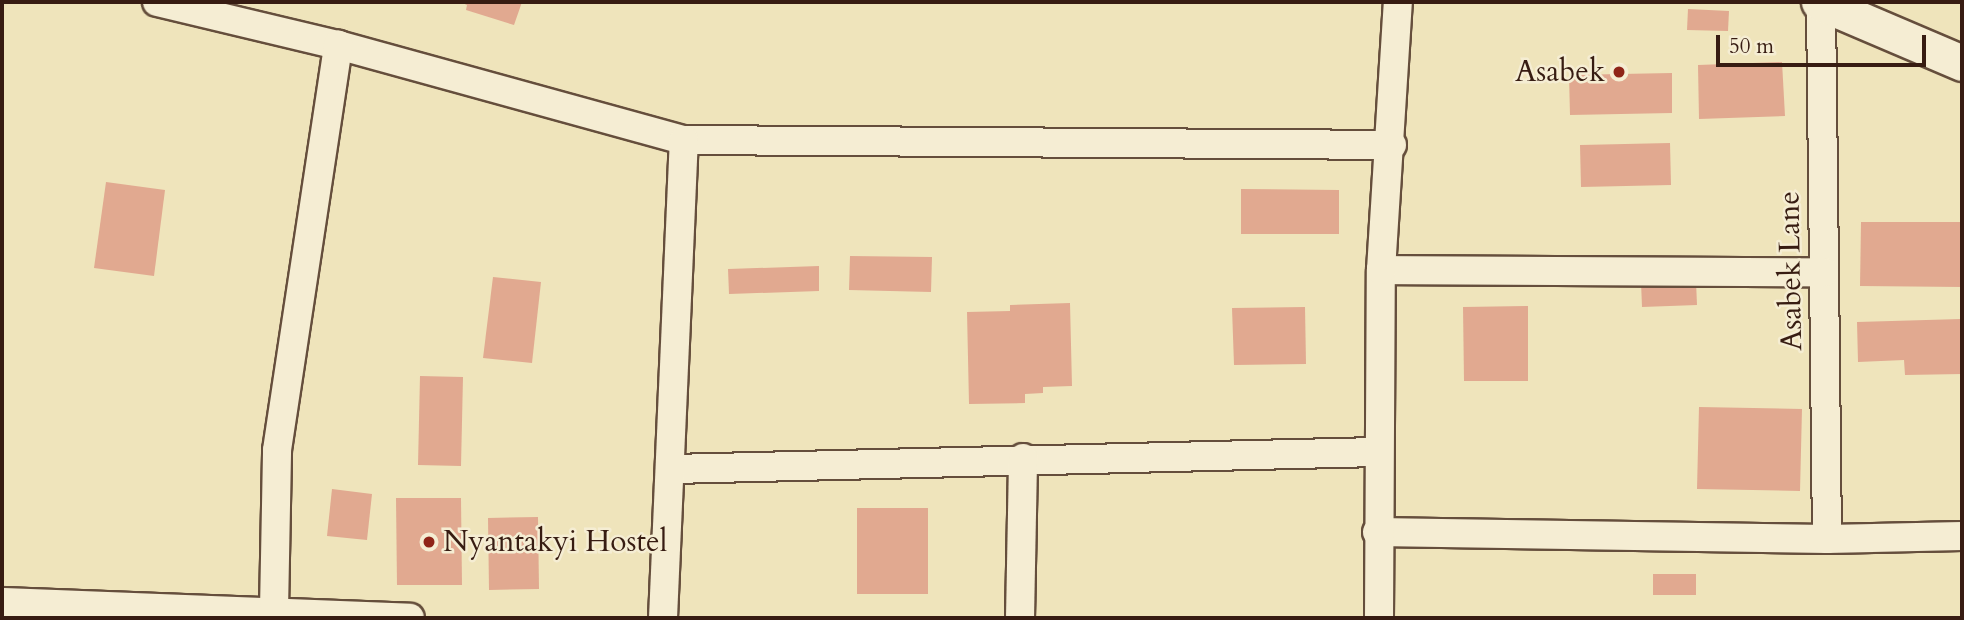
<!DOCTYPE html>
<html>
<head>
<meta charset="utf-8">
<style>
  body { margin:0 }
  #map { position:relative; width:1964px; height:620px; overflow:hidden; background:#efe4bb; font-family:Cardo,serif }
  div>[style] { position:absolute }
  [style*='--x'] { left:calc(var(--x)*1px); top:calc(var(--y)*1px); width:calc(var(--w)*1px); rotate:calc(var(--a)*1deg) }
  .building>* { inset:0; background:#e1a990 }
  .roads { filter:drop-shadow(2px 0 #654e3c) drop-shadow(-2px 0 #654e3c) drop-shadow(0 2px #654e3c) drop-shadow(0 -2px #654e3c) }
  .minor>* { height:28px; margin:-14px; padding:0 14px; transform-origin:14px; border-radius:14px; background:#f5edd3 }
  .tertiary>* { height:35px; margin:-17.5px; padding:0 17.5px; transform-origin:17.5px; border-radius:17.5px; background:#f5edd3 }
  .dots>* { width:19px; height:19px; translate:-50% -50%; box-sizing:border-box; border:4px solid #f5edd3; border-radius:50% }
  span { translate:-50% -50%; white-space:nowrap; text-align:center; line-height:1.15; -webkit-text-stroke:5px #f5edd3; paint-order:stroke }
  .poi-label { font-size:30px; color:#371c12 }
  .right { translate:-100% -50%; text-align:right }
  .left { translate:0 -50%; text-align:left }
  .street-label { font-size:30px; color:#371c12 }
  .frame { position:absolute; inset:0; border:4px solid #371c12; pointer-events:none }
  .scale { position:absolute; left:1716px; top:35px; width:210px; height:32px; box-sizing:border-box; border:4px solid #371c12; border-top:0; padding-left:9px; font-size:21px; line-height:24px; white-space:nowrap; color:#371c12; -webkit-text-stroke:5px #f5edd3; paint-order:stroke }
</style>
</head>
<body>
<div id="map">
  <div class="building">
    <i style="clip-path:polygon(460px 2px,522px 2px,514px 25px,466px 10px,467px 5px)"></i>
    <i style="clip-path:polygon(1688px 9px,1729px 11px,1728px 31px,1687px 30px)"></i>
    <i style="clip-path:polygon(1782px 62px,1785px 116px,1699px 119px,1698px 65px)"></i>
    <i style="clip-path:polygon(1672px 73px,1672px 113px,1570px 115px,1569px 75px)"></i>
    <i style="clip-path:polygon(1670px 143px,1671px 185px,1581px 187px,1580px 145px)"></i>
    <i style="clip-path:polygon(106px 182px,165px 190px,154px 276px,94px 268px)"></i>
    <i style="clip-path:polygon(1241px 189px,1339px 190px,1339px 234px,1241px 234px)"></i>
    <i style="clip-path:polygon(1861px 222px,1962px 222px,1962px 287px,1860px 286px)"></i>
    <i style="clip-path:polygon(850px 256px,932px 257px,931px 292px,849px 290px)"></i>
    <i style="clip-path:polygon(819px 266px,819px 291px,729px 294px,728px 269px)"></i>
    <i style="clip-path:polygon(493px 277px,541px 282px,532px 363px,483px 358px)"></i>
    <i style="clip-path:polygon(1696px 281px,1697px 305px,1642px 307px,1641px 282px)"></i>
    <i style="clip-path:polygon(1070px 303px,1072px 386px,1043px 387px,1043px 393px,1025px 394px,1025px 403px,969px 404px,967px 312px,1010px 311px,1010px 305px)"></i>
    <i style="clip-path:polygon(1528px 306px,1528px 381px,1464px 381px,1463px 307px)"></i>
    <i style="clip-path:polygon(1305px 307px,1306px 364px,1234px 365px,1232px 308px)"></i>
    <i style="clip-path:polygon(1961px 319px,1962px 374px,1905px 375px,1904px 360px,1858px 362px,1857px 322px)"></i>
    <i style="clip-path:polygon(420px 376px,463px 377px,461px 466px,418px 465px)"></i>
    <i style="clip-path:polygon(1699px 407px,1802px 409px,1800px 491px,1697px 489px)"></i>
    <i style="clip-path:polygon(332px 489px,372px 494px,367px 540px,327px 536px)"></i>
    <i style="clip-path:polygon(396px 498px,461px 498px,462px 585px,397px 585px)"></i>
    <i style="clip-path:polygon(857px 508px,928px 508px,928px 594px,857px 594px)"></i>
    <i style="clip-path:polygon(538px 517px,539px 589px,489px 590px,488px 518px)"></i>
    <i style="clip-path:polygon(1653px 574px,1696px 574px,1696px 595px,1653px 595px)"></i>
  </div>
  <div class="roads">
    <div class="minor">
      <i style="--x:157;--y:2;--w:186;--a:13.4"></i>
      <i style="--x:338;--y:45;--w:359;--a:15.4"></i>
      <i style="--x:684;--y:140;--w:708;--a:0.4"></i>
      <i style="--x:1821;--y:3;--w:536;--a:89.36"></i>
      <i style="--x:1381;--y:270;--w:443;--a:0.3"></i>
      <i style="--x:672;--y:469;--w:707;--a:-1.38"></i>
      <i style="--x:1377;--y:532;--w:450;--a:0.9"></i>
      <i style="--x:1827;--y:539;--w:135;--a:-1.3"></i>
      <i style="--x:2;--y:602;--w:408;--a:2.2"></i>
      <i style="--x:274;--y:610;--w:160;--a:-88.9"></i>
      <i style="--x:277;--y:450;--w:410;--a:-81.4"></i>
      <i style="--x:663;--y:618;--w:478;--a:-87.5"></i>
      <i style="--x:1020;--y:618;--w:160;--a:-88.9"></i>
      <i style="--x:1379;--y:618;--w:348;--a:-89.7"></i>
      <i style="--x:1381;--y:270;--w:269;--a:-86.4"></i>
    </div>
    <div class="tertiary">
      <i style="--x:1819;--y:2;--w:155;--a:23.1"></i>
    </div>
  </div>
  <div class="dots">
    <i style="left:1619px;top:72px;background:#8f2418"></i>
    <i style="left:429px;top:542px;background:#8f2418"></i>
  </div>
  <div class="poi-label">
    <span class="right" style="left:1605px;top:72px">Asabek</span>
    <span class="left" style="left:443px;top:542px">Nyantakyi Hostel</span>
  </div>
  <div class="street-label">
    <span style="left:1791px;top:271px;rotate:-91deg">Asabek Lane</span>
  </div>
  <div class="frame"></div>
  <div class="scale">50 m</div>
</div>
</body>
</html>
